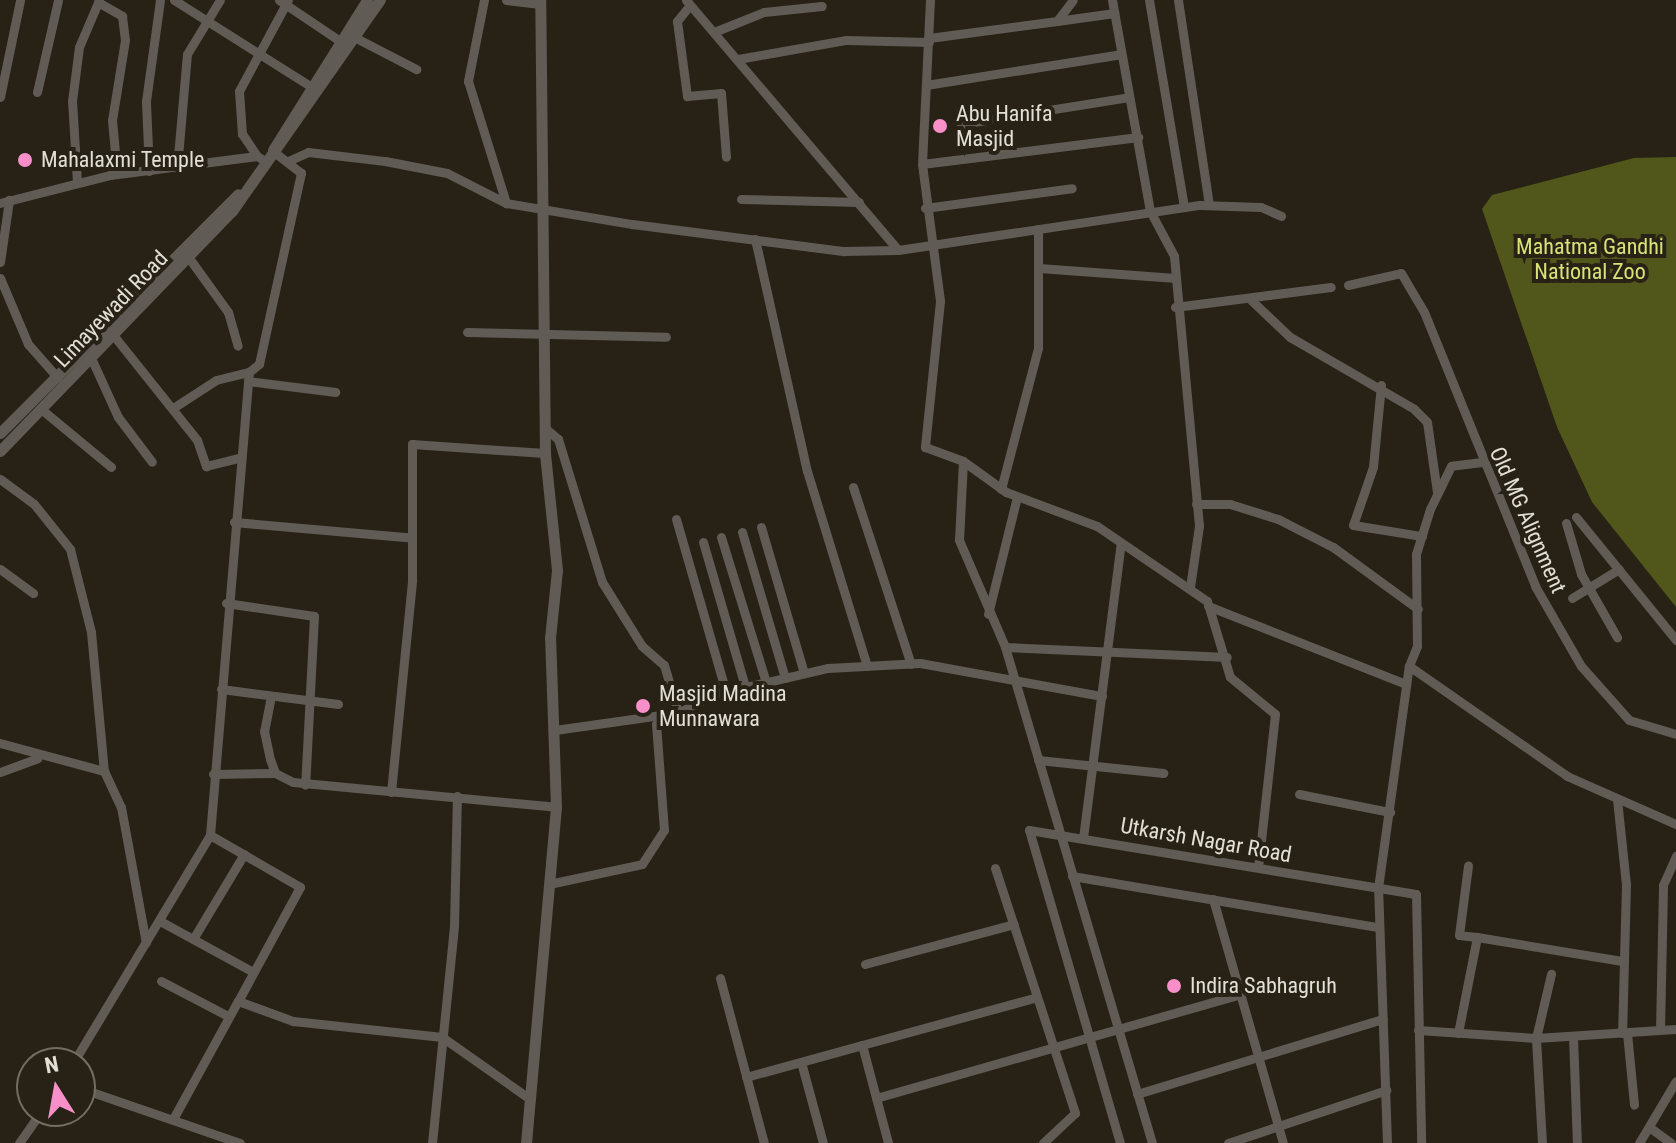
<!DOCTYPE html>
<html>
<head>
<meta charset="utf-8">
<style>
  body { margin:0 }
  #map { position:relative; width:1676px; height:1143px; overflow:hidden; background:#272215; font-family:"Roboto Condensed",sans-serif }
  div>[style] { position:absolute }
  [style*='--x'] { left:calc(var(--x)*1px); top:calc(var(--y)*1px); width:calc(var(--w)*1px); rotate:calc(var(--a)*1deg) }
  .forest>* { inset:0; background:#51571a }
  .minor>* { height:9px; margin:-4.5px; padding:0 4.5px; transform-origin:4.5px; border-radius:4.5px; background:#605b55 }
  .tertiary>* { height:11px; margin:-5.5px; padding:0 5.5px; transform-origin:5.5px; border-radius:5.5px; background:#605b55 }
  .dots>* { width:22px; height:22px; translate:-50% -50%; box-sizing:border-box; border:4px solid #272215; border-radius:50% }
  span { translate:-50% -50%; white-space:nowrap; text-align:center; line-height:1.15; -webkit-text-stroke:8px #272215; paint-order:stroke }
  .poi-label { font-size:22px; color:#e2dfd6 }
  .left { translate:0 -50%; text-align:left }
  .park-label { font-size:22px; color:#d7e377 }
  .street-label { font-size:22px; color:#e2dfd6 }
  .north { position:absolute; left:16px; top:1047px; width:80px; height:80px; box-sizing:border-box; background:#272215; border:2px solid #726e62; border-radius:50%; rotate:349deg; font-size:22px; font-weight:700; line-height:32px; text-align:center; color:#e2dfd6 }
  .north::after { content:''; display:block; margin:auto; width:28px; height:36px; background:#f98fc9; clip-path:polygon(50% 0,100% 100%,50% 72%,0 100%) }
</style>
</head>
<body>
<div id="map">
  <div class="forest">
    <i style="clip-path:polygon(1676px 157px,1676px 607px,1592px 502px,1557px 427px,1482px 209px,1492px 195px,1634px 158px)"></i>
  </div>
  <div class="minor">
    <i style="--x:174;--y:0;--w:161;--a:32.3"></i>
    <i style="--x:279;--y:0;--w:73;--a:33.9"></i>
    <i style="--x:484;--y:0;--w:83;--a:101.2"></i>
    <i style="--x:468;--y:81;--w:128;--a:72.7"></i>
    <i style="--x:506;--y:0;--w:34;--a:7"></i>
    <i style="--x:930;--y:0;--w:164;--a:92.8"></i>
    <i style="--x:922;--y:164;--w:138;--a:82.5"></i>
    <i style="--x:940;--y:301;--w:147;--a:95.9"></i>
    <i style="--x:925;--y:447;--w:40;--a:20.2"></i>
    <i style="--x:963;--y:461;--w:53;--a:35.8"></i>
    <i style="--x:1006;--y:492;--w:97;--a:20.5"></i>
    <i style="--x:1097;--y:526;--w:133;--a:34.3"></i>
    <i style="--x:1207;--y:601;--w:79;--a:73.2"></i>
    <i style="--x:1230;--y:677;--w:58;--a:39.4"></i>
    <i style="--x:1275;--y:714;--w:154;--a:96.3"></i>
    <i style="--x:1112;--y:0;--w:214;--a:79.8"></i>
    <i style="--x:1150;--y:211;--w:51;--a:61.9"></i>
    <i style="--x:1174;--y:256;--w:271;--a:84.7"></i>
    <i style="--x:1199;--y:526;--w:62;--a:98.4"></i>
    <i style="--x:1149;--y:0;--w:210;--a:80.4"></i>
    <i style="--x:1178;--y:0;--w:207;--a:81.4"></i>
    <i style="--x:98;--y:2;--w:28;--a:30"></i>
    <i style="--x:122;--y:16;--w:24;--a:83"></i>
    <i style="--x:125;--y:40;--w:81;--a:99.2"></i>
    <i style="--x:112;--y:120;--w:54;--a:84.7"></i>
    <i style="--x:690;--y:5;--w:21;--a:129"></i>
    <i style="--x:677;--y:21;--w:76;--a:82.4"></i>
    <i style="--x:687;--y:96;--w:34;--a:-5"></i>
    <i style="--x:721;--y:93;--w:64;--a:85.5"></i>
    <i style="--x:1057;--y:21;--w:58;--a:-8"></i>
    <i style="--x:714;--y:32;--w:54;--a:-21.8"></i>
    <i style="--x:764;--y:12;--w:58;--a:-5.9"></i>
    <i style="--x:356;--y:38;--w:68;--a:27.3"></i>
    <i style="--x:929;--y:38;--w:129;--a:-7.6"></i>
    <i style="--x:1057;--y:21;--w:26;--a:-53"></i>
    <i style="--x:738;--y:59;--w:110;--a:-10"></i>
    <i style="--x:846;--y:40;--w:83;--a:1.4"></i>
    <i style="--x:926;--y:85;--w:197;--a:-9"></i>
    <i style="--x:37;--y:92;--w:94;--a:-77.1"></i>
    <i style="--x:0;--y:97;--w:99;--a:-78.3"></i>
    <i style="--x:961;--y:124;--w:170;--a:-9.1"></i>
    <i style="--x:257;--y:156;--w:27;--a:-124"></i>
    <i style="--x:242;--y:134;--w:43;--a:-94"></i>
    <i style="--x:239;--y:91;--w:103;--a:-61.7"></i>
    <i style="--x:288;--y:161;--w:22;--a:-24"></i>
    <i style="--x:308;--y:152;--w:78;--a:6.7"></i>
    <i style="--x:385;--y:161;--w:63;--a:11"></i>
    <i style="--x:447;--y:173;--w:66;--a:27"></i>
    <i style="--x:506;--y:203;--w:128;--a:9.5"></i>
    <i style="--x:632;--y:224;--w:214;--a:7.3"></i>
    <i style="--x:844;--y:251;--w:54;--a:-1.1"></i>
    <i style="--x:898;--y:250;--w:328;--a:-130.3"></i>
    <i style="--x:922;--y:164;--w:218;--a:-7.1"></i>
    <i style="--x:177;--y:168;--w:114;--a:-85"></i>
    <i style="--x:187;--y:54;--w:63;--a:-58.6"></i>
    <i style="--x:149;--y:171;--w:70;--a:-92.5"></i>
    <i style="--x:146;--y:101;--w:102;--a:-82.1"></i>
    <i style="--x:77;--y:182;--w:81;--a:-93.5"></i>
    <i style="--x:72;--y:101;--w:54;--a:-82.6"></i>
    <i style="--x:79;--y:47;--w:51;--a:-66.9"></i>
    <i style="--x:741;--y:199;--w:118;--a:1.5"></i>
    <i style="--x:0;--y:203;--w:114;--a:-14.3"></i>
    <i style="--x:110;--y:175;--w:148;--a:-7.4"></i>
    <i style="--x:257;--y:156;--w:9;--a:32"></i>
    <i style="--x:925;--y:208;--w:148;--a:-7.7"></i>
    <i style="--x:755;--y:239;--w:238;--a:77.4"></i>
    <i style="--x:807;--y:471;--w:204;--a:72.9"></i>
    <i style="--x:898;--y:250;--w:305;--a:-8.5"></i>
    <i style="--x:1200;--y:205;--w:61;--a:1.9"></i>
    <i style="--x:1261;--y:207;--w:22;--a:24"></i>
    <i style="--x:189;--y:258;--w:67;--a:54.2"></i>
    <i style="--x:228;--y:312;--w:35;--a:74"></i>
    <i style="--x:0;--y:262;--w:63;--a:-81.7"></i>
    <i style="--x:1039;--y:268;--w:137;--a:4.2"></i>
    <i style="--x:0;--y:278;--w:72;--a:67"></i>
    <i style="--x:28;--y:344;--w:45;--a:48.6"></i>
    <i style="--x:1348;--y:285;--w:54;--a:-12.8"></i>
    <i style="--x:1401;--y:273;--w:45;--a:59.5"></i>
    <i style="--x:1424;--y:312;--w:296;--a:67.9"></i>
    <i style="--x:1535;--y:586;--w:92;--a:60.1"></i>
    <i style="--x:1581;--y:666;--w:72;--a:48.4"></i>
    <i style="--x:1629;--y:720;--w:49;--a:16.6"></i>
    <i style="--x:1251;--y:300;--w:54;--a:43.5"></i>
    <i style="--x:1290;--y:337;--w:143;--a:30.1"></i>
    <i style="--x:1414;--y:409;--w:18;--a:45"></i>
    <i style="--x:1427;--y:422;--w:71;--a:81.9"></i>
    <i style="--x:1175;--y:307;--w:157;--a:-7.3"></i>
    <i style="--x:110;--y:331;--w:139;--a:51.4"></i>
    <i style="--x:197;--y:440;--w:28;--a:71"></i>
    <i style="--x:206;--y:466;--w:36;--a:-14"></i>
    <i style="--x:467;--y:332;--w:199;--a:1.4"></i>
    <i style="--x:92;--y:360;--w:63;--a:65.5"></i>
    <i style="--x:118;--y:417;--w:56;--a:52.9"></i>
    <i style="--x:248;--y:381;--w:88;--a:7.2"></i>
    <i style="--x:1381;--y:385;--w:82;--a:95.6"></i>
    <i style="--x:1373;--y:467;--w:61;--a:109"></i>
    <i style="--x:1353;--y:525;--w:70;--a:9.1"></i>
    <i style="--x:173;--y:408;--w:51;--a:-33.1"></i>
    <i style="--x:216;--y:380;--w:34;--a:-14"></i>
    <i style="--x:41;--y:409;--w:91;--a:39.6"></i>
    <i style="--x:546;--y:429;--w:16;--a:40"></i>
    <i style="--x:558;--y:439;--w:150;--a:72.9"></i>
    <i style="--x:602;--y:582;--w:75;--a:58"></i>
    <i style="--x:642;--y:646;--w:29;--a:41"></i>
    <i style="--x:664;--y:665;--w:46;--a:73.5"></i>
    <i style="--x:963;--y:461;--w:79;--a:92.9"></i>
    <i style="--x:959;--y:540;--w:116;--a:66.7"></i>
    <i style="--x:1005;--y:647;--w:517;--a:73.49"></i>
    <i style="--x:1482;--y:462;--w:31;--a:173"></i>
    <i style="--x:1451;--y:466;--w:48;--a:116"></i>
    <i style="--x:1430;--y:509;--w:47;--a:107.3"></i>
    <i style="--x:1416;--y:554;--w:92;--a:89.4"></i>
    <i style="--x:1417;--y:646;--w:22;--a:112"></i>
    <i style="--x:1409;--y:666;--w:193;--a:34.8"></i>
    <i style="--x:1567;--y:776;--w:119;--a:23.8"></i>
    <i style="--x:0;--y:479;--w:42;--a:36.3"></i>
    <i style="--x:34;--y:504;--w:58;--a:51.3"></i>
    <i style="--x:70;--y:549;--w:86;--a:75.8"></i>
    <i style="--x:91;--y:632;--w:140;--a:84.7"></i>
    <i style="--x:853;--y:487;--w:186;--a:71.9"></i>
    <i style="--x:1001;--y:489;--w:146;--a:-75.3"></i>
    <i style="--x:1038;--y:348;--w:119;--a:-90"></i>
    <i style="--x:1196;--y:504;--w:34;--a:0"></i>
    <i style="--x:1230;--y:504;--w:50;--a:17.4"></i>
    <i style="--x:1278;--y:519;--w:62;--a:27"></i>
    <i style="--x:1333;--y:547;--w:105;--a:36.1"></i>
    <i style="--x:1576;--y:517;--w:159;--a:50.9"></i>
    <i style="--x:676;--y:519;--w:180;--a:73.9"></i>
    <i style="--x:234;--y:522;--w:174;--a:5"></i>
    <i style="--x:1566;--y:523;--w:53;--a:73.6"></i>
    <i style="--x:1581;--y:574;--w:73;--a:60.3"></i>
    <i style="--x:761;--y:527;--w:152;--a:73.6"></i>
    <i style="--x:742;--y:532;--w:152;--a:73.6"></i>
    <i style="--x:721;--y:537;--w:152;--a:72.8"></i>
    <i style="--x:703;--y:542;--w:151;--a:73.8"></i>
    <i style="--x:0;--y:569;--w:41;--a:36"></i>
    <i style="--x:1572;--y:598;--w:55;--a:-31.7"></i>
    <i style="--x:226;--y:603;--w:89;--a:8.4"></i>
    <i style="--x:314;--y:616;--w:169;--a:93"></i>
    <i style="--x:1208;--y:606;--w:213;--a:21.5"></i>
    <i style="--x:988;--y:614;--w:121;--a:-76.1"></i>
    <i style="--x:1005;--y:647;--w:222;--a:2.6"></i>
    <i style="--x:221;--y:689;--w:118;--a:7.3"></i>
    <i style="--x:271;--y:696;--w:36;--a:101"></i>
    <i style="--x:264;--y:731;--w:29;--a:78"></i>
    <i style="--x:270;--y:759;--w:15;--a:70"></i>
    <i style="--x:275;--y:773;--w:20;--a:27"></i>
    <i style="--x:293;--y:782;--w:264;--a:5.4"></i>
    <i style="--x:555;--y:730;--w:114;--a:-8.1"></i>
    <i style="--x:0;--y:743;--w:108;--a:15.1"></i>
    <i style="--x:104;--y:771;--w:40;--a:65"></i>
    <i style="--x:121;--y:807;--w:138;--a:79.6"></i>
    <i style="--x:1038;--y:760;--w:126;--a:5.9"></i>
    <i style="--x:0;--y:772;--w:40;--a:-20.2"></i>
    <i style="--x:213;--y:774;--w:62;--a:-0.9"></i>
    <i style="--x:391;--y:792;--w:213;--a:-84.3"></i>
    <i style="--x:412;--y:580;--w:136;--a:-90"></i>
    <i style="--x:412;--y:444;--w:133;--a:3.9"></i>
    <i style="--x:1299;--y:794;--w:93;--a:11.2"></i>
    <i style="--x:1617;--y:799;--w:85;--a:84"></i>
    <i style="--x:1626;--y:884;--w:149;--a:91.5"></i>
    <i style="--x:210;--y:835;--w:104;--a:30"></i>
    <i style="--x:300;--y:887;--w:130;--a:118.5"></i>
    <i style="--x:238;--y:1001;--w:59;--a:20"></i>
    <i style="--x:293;--y:1021;--w:150;--a:6.1"></i>
    <i style="--x:442;--y:1037;--w:108;--a:35.2"></i>
    <i style="--x:1083;--y:838;--w:297;--a:-82.7"></i>
    <i style="--x:995;--y:868;--w:258;--a:71.9"></i>
    <i style="--x:1075;--y:1113;--w:44;--a:136.8"></i>
    <i style="--x:1072;--y:876;--w:310;--a:9.5"></i>
    <i style="--x:549;--y:884;--w:95;--a:-12.1"></i>
    <i style="--x:642;--y:864;--w:40;--a:-57.1"></i>
    <i style="--x:664;--y:830;--w:106;--a:-94.3"></i>
    <i style="--x:656;--y:724;--w:66;--a:-27"></i>
    <i style="--x:715;--y:694;--w:116;--a:-13"></i>
    <i style="--x:828;--y:668;--w:92;--a:-3.1"></i>
    <i style="--x:920;--y:663;--w:185;--a:10.3"></i>
    <i style="--x:1213;--y:899;--w:254;--a:74"></i>
    <i style="--x:160;--y:921;--w:106;--a:28.7"></i>
    <i style="--x:1477;--y:937;--w:147;--a:9.4"></i>
    <i style="--x:193;--y:939;--w:99;--a:-59"></i>
    <i style="--x:865;--y:964;--w:154;--a:-15"></i>
    <i style="--x:720;--y:978;--w:171;--a:75.1"></i>
    <i style="--x:161;--y:981;--w:76;--a:27.6"></i>
    <i style="--x:1418;--y:1030;--w:118;--a:3.9"></i>
    <i style="--x:1536;--y:1038;--w:140;--a:-3.7"></i>
    <i style="--x:1660;--y:1030;--w:145;--a:-88.8"></i>
    <i style="--x:1663;--y:885;--w:32;--a:-66"></i>
    <i style="--x:1458;--y:1033;--w:98;--a:-78.8"></i>
    <i style="--x:1477;--y:937;--w:18;--a:-174"></i>
    <i style="--x:1459;--y:935;--w:70;--a:-82.6"></i>
    <i style="--x:1627;--y:1033;--w:72;--a:84.4"></i>
    <i style="--x:1573;--y:1036;--w:107;--a:87.9"></i>
    <i style="--x:862;--y:1045;--w:181;--a:-15.3"></i>
    <i style="--x:801;--y:1062;--w:84;--a:74.8"></i>
    <i style="--x:73;--y:1063;--w:266;--a:-59"></i>
    <i style="--x:210;--y:835;--w:465;--a:-85.2"></i>
    <i style="--x:249;--y:372;--w:13;--a:-39"></i>
    <i style="--x:259;--y:364;--w:196;--a:-77.6"></i>
    <i style="--x:301;--y:173;--w:36;--a:-142"></i>
    <i style="--x:746;--y:1077;--w:120;--a:-15.4"></i>
    <i style="--x:862;--y:1045;--w:101;--a:75.1"></i>
    <i style="--x:80;--y:1088;--w:169;--a:19"></i>
    <i style="--x:1137;--y:1094;--w:257;--a:-17"></i>
    <i style="--x:876;--y:1098;--w:380;--a:-15.9"></i>
    <i style="--x:173;--y:1119;--w:135;--a:-61.2"></i>
    <i style="--x:1649;--y:1127;--w:27;--a:36"></i>
    <i style="--x:19;--y:1143;--w:39;--a:-55"></i>
    <i style="--x:432;--y:1143;--w:218;--a:-84.2"></i>
    <i style="--x:454;--y:926;--w:130;--a:-88.7"></i>
    <i style="--x:1120;--y:1143;--w:326;--a:-106.2"></i>
    <i style="--x:1029;--y:830;--w:392;--a:9.4"></i>
    <i style="--x:1416;--y:894;--w:249;--a:88.8"></i>
    <i style="--x:1228;--y:1143;--w:167;--a:-18.5"></i>
    <i style="--x:1387;--y:1143;--w:255;--a:-92"></i>
    <i style="--x:1378;--y:888;--w:224;--a:-82.1"></i>
    <i style="--x:1542;--y:1143;--w:105;--a:-93.3"></i>
    <i style="--x:1536;--y:1038;--w:66;--a:-76.8"></i>
    <i style="--x:1639;--y:1143;--w:72;--a:-59.2"></i>
  </div>
  <div class="tertiary">
    <i style="--x:273;--y:150;--w:177;--a:-57.9"></i>
    <i style="--x:0;--y:433;--w:337;--a:-45.1"></i>
    <i style="--x:0;--y:451;--w:334;--a:-46"></i>
    <i style="--x:232;--y:211;--w:258;--a:-55"></i>
    <i style="--x:526;--y:1143;--w:337;--a:-84.9"></i>
    <i style="--x:556;--y:807;--w:169;--a:-92"></i>
    <i style="--x:550;--y:638;--w:68;--a:-84.1"></i>
    <i style="--x:557;--y:570;--w:118;--a:-95.9"></i>
    <i style="--x:545;--y:453;--w:453;--a:-90.6"></i>
  </div>
  <div class="dots">
    <i style="left:940px;top:126px;background:#f98fc9"></i>
    <i style="left:25px;top:160px;background:#f98fc9"></i>
    <i style="left:643px;top:706px;background:#f98fc9"></i>
    <i style="left:1174px;top:986px;background:#f98fc9"></i>
  </div>
  <div class="poi-label">
    <span class="left" style="left:956px;top:126px">Abu Hanifa<br>Masjid</span>
    <span class="left" style="left:41px;top:160px">Mahalaxmi Temple</span>
    <span class="left" style="left:659px;top:706px">Masjid Madina<br>Munnawara</span>
    <span class="left" style="left:1190px;top:986px">Indira Sabhagruh</span>
  </div>
  <div class="park-label">
    <span style="left:1590px;top:259px">Mahatma Gandhi<br>National Zoo</span>
  </div>
  <div class="street-label">
    <span style="left:111px;top:309px;rotate:-46deg">Limayewadi Road</span>
    <span style="left:1528px;top:520px;rotate:66deg">Old MG Alignment</span>
    <span style="left:1206px;top:840px;rotate:10deg">Utkarsh Nagar Road</span>
  </div>
  <div class="north">N</div>
</div>
</body>
</html>
